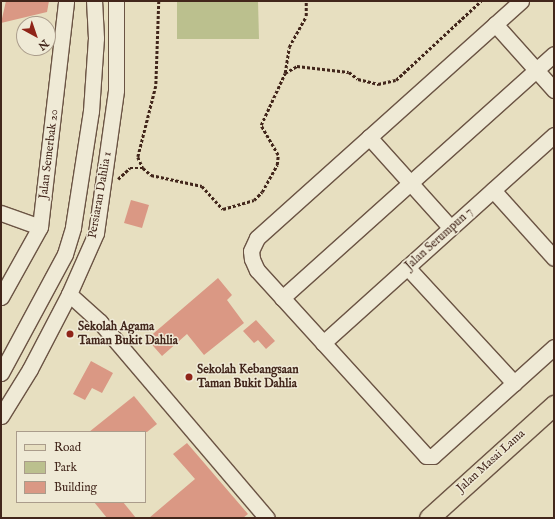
<!DOCTYPE html>
<html>
<head>
<meta charset="utf-8">
<style>
  body { margin:0 }
  #map { position:relative; width:555px; height:519px; overflow:hidden; background:#e7dfc0; font-family:"IM FELL English",serif }
  div>[style] { position:absolute }
  [style*='--x'] { left:calc(var(--x)*1px); top:calc(var(--y)*1px); width:calc(var(--w)*1px); rotate:calc(var(--a)*1deg) }
  .green>* { inset:0; background:#bbc08e }
  .building>* { inset:0; background:#da9884 }
  .path>* { height:2.5px; margin-top:-1.25px; transform-origin:0; background:repeating-linear-gradient(90deg,#42261b 0 3px,transparent 0 5px) }
  .roads { filter:drop-shadow(1px 0 #6b5444) drop-shadow(-1px 0 #6b5444) drop-shadow(0 1px #6b5444) drop-shadow(0 -1px #6b5444) }
  .minor>* { height:15px; margin:-7.5px; padding:0 7.5px; transform-origin:7.5px; border-radius:7.5px; background:#efead6 }
  .major>* { height:19px; margin:-9.5px; padding:0 9.5px; transform-origin:9.5px; border-radius:9.5px; background:#e7dfc0 }
  .dots>* { width:11px; height:11px; translate:-50% -50%; box-sizing:border-box; border:2px solid #efead6; border-radius:50% }
  span { translate:-50% -50%; white-space:nowrap; text-align:center; line-height:1.15; -webkit-text-stroke:3px #efead6; paint-order:stroke }
  .street-label { font-size:12px; color:#42261b }
  .poi-label { font-size:12px; color:#42261b; font-weight:700 }
  .left { translate:0 -50%; text-align:left }
  .frame { position:absolute; inset:0; border:2px solid #42261b; pointer-events:none }
  .legend { position:absolute; left:16px; top:431px; width:130px; height:72px; box-sizing:border-box; background:#efead6; border:1px solid #aa9c8b; margin:0; padding:5px 7px; list-style:none; font-size:12px; color:#42261b }
  .legend li { display:flex; align-items:center; gap:8px; height:20px }
  .legend b { width:20px; border:1px solid #aa9c8b }
  .north { position:absolute; left:16px; top:16px; width:40px; height:40px; box-sizing:border-box; background:#efead6; border:1px solid #aa9c8b; border-radius:50%; rotate:140deg; font-size:11px; font-weight:700; line-height:16px; text-align:center; color:#42261b }
  .north::after { content:''; display:block; margin:auto; width:14px; height:18px; background:#8f2418; clip-path:polygon(50% 0,100% 100%,50% 72%,0 100%) }
</style>
</head>
<body>
<div id="map">
  <div class="green">
    <i style="clip-path:polygon(177px 1px,258px 1px,259px 39px,177px 39px)"></i>
  </div>
  <div class="building">
    <i style="clip-path:polygon(6px 1px,49px 1px,47px 12px,1px 23px)"></i>
    <i style="clip-path:polygon(131px 200px,149px 205px,142px 228px,124px 223px)"></i>
    <i style="clip-path:polygon(218px 278px,232px 295px,227px 300px,244px 323px,204px 355px,187px 334px,162px 356px,147px 339px)"></i>
    <i style="clip-path:polygon(256px 320px,275px 341px,266px 349px,258px 340px,254px 343px,243px 331px)"></i>
    <i style="clip-path:polygon(91px 361px,113px 373px,102px 393px,92px 388px,85px 400px,73px 394px)"></i>
    <i style="clip-path:polygon(134px 396px,157px 424px,147px 432px,89px 432px)"></i>
    <i style="clip-path:polygon(187px 443px,248px 514px,243px 518px,149px 518px,195px 479px,173px 454px)"></i>
    <i style="clip-path:polygon(94px 502px,123px 502px,136px 518px,107px 518px)"></i>
  </div>
  <div class="path">
    <i style="--x:159;--y:1;--w:85;--a:92"></i>
    <i style="--x:156;--y:86;--w:73;--a:104.2"></i>
    <i style="--x:138;--y:157;--w:12;--a:66"></i>
    <i style="--x:143;--y:168;--w:11;--a:41"></i>
    <i style="--x:151;--y:175;--w:52;--a:12.2"></i>
    <i style="--x:202;--y:186;--w:31;--a:48"></i>
    <i style="--x:223;--y:209;--w:32;--a:-16"></i>
    <i style="--x:254;--y:200;--w:11;--a:-45"></i>
    <i style="--x:262;--y:192;--w:31;--a:-61"></i>
    <i style="--x:277;--y:165;--w:10;--a:-84"></i>
    <i style="--x:278;--y:155;--w:34;--a:-120"></i>
    <i style="--x:261;--y:125;--w:57;--a:-65.2"></i>
    <i style="--x:285;--y:73;--w:14;--a:-30"></i>
    <i style="--x:297;--y:66;--w:52;--a:6.6"></i>
    <i style="--x:349;--y:72;--w:11;--a:38"></i>
    <i style="--x:358;--y:79;--w:21;--a:14"></i>
    <i style="--x:378;--y:84;--w:18;--a:-13"></i>
    <i style="--x:396;--y:80;--w:116;--a:-42.9"></i>
    <i style="--x:285;--y:73;--w:26;--a:-81"></i>
    <i style="--x:289;--y:47;--w:35;--a:-61"></i>
    <i style="--x:306;--y:16;--w:15;--a:-90"></i>
    <i style="--x:118;--y:179;--w:16;--a:-43"></i>
    <i style="--x:130;--y:168;--w:13;--a:0"></i>
  </div>
  <div class="roads">
    <div class="minor">
      <i style="--x:521;--y:1;--w:355;--a:138.1"></i>
      <i style="--x:257;--y:238;--w:14;--a:115"></i>
      <i style="--x:251;--y:251;--w:8;--a:83"></i>
      <i style="--x:252;--y:259;--w:12;--a:66"></i>
      <i style="--x:257;--y:270;--w:251;--a:47.7"></i>
      <i style="--x:426;--y:456;--w:7;--a:0"></i>
      <i style="--x:433;--y:456;--w:163;--a:-42"></i>
      <i style="--x:495;--y:24;--w:89;--a:48.2"></i>
      <i style="--x:369;--y:137;--w:122;--a:48"></i>
      <i style="--x:493;--y:190;--w:91;--a:48.1"></i>
      <i style="--x:1;--y:213;--w:41;--a:19.7"></i>
      <i style="--x:407;--y:267;--w:158;--a:47.3"></i>
      <i style="--x:69;--y:294;--w:42;--a:42.1"></i>
      <i style="--x:100;--y:322;--w:257;--a:49.6"></i>
      <i style="--x:1;--y:297;--w:80;--a:-60.9"></i>
      <i style="--x:40;--y:227;--w:227;--a:-83.4"></i>
      <i style="--x:282;--y:298;--w:365;--a:-41.9"></i>
      <i style="--x:323;--y:343;--w:311;--a:-42"></i>
      <i style="--x:1;--y:373;--w:135;--a:-61.7"></i>
      <i style="--x:65;--y:254;--w:28;--a:-73"></i>
      <i style="--x:73;--y:227;--w:117;--a:-81.2"></i>
      <i style="--x:91;--y:111;--w:73;--a:-86.1"></i>
      <i style="--x:96;--y:38;--w:37;--a:-93"></i>
      <i style="--x:1;--y:416;--w:55;--a:-58.3"></i>
      <i style="--x:30;--y:369;--w:85;--a:-62.5"></i>
      <i style="--x:69;--y:294;--w:67;--a:-66.1"></i>
      <i style="--x:96;--y:233;--w:144;--a:-82"></i>
      <i style="--x:116;--y:90;--w:89;--a:-90"></i>
    </div>
    <div class="major">
      <i style="--x:429;--y:518;--w:169;--a:-42.1"></i>
    </div>
  </div>
  <div class="dots">
    <i style="left:70px;top:334px;background:#8f2418"></i>
    <i style="left:189px;top:377px;background:#8f2418"></i>
  </div>
  <div class="street-label">
    <span style="left:49px;top:154px;rotate:-83deg">Jalan Semerbak 20</span>
    <span style="left:100px;top:195px;rotate:-80deg">Persiaran Dahlia 1</span>
    <span style="left:439px;top:239px;rotate:-42deg">Jalan Serumpun 7</span>
    <span style="left:491px;top:461px;rotate:-42deg">Jalan Masai Lama</span>
  </div>
  <div class="poi-label">
    <span class="left" style="left:78px;top:334px">Sekolah Agama<br>Taman Bukit Dahlia</span>
    <span class="left" style="left:197px;top:377px">Sekolah Kebangsaan<br>Taman Bukit Dahlia</span>
  </div>
  <div class="frame"></div>
  <ul class="legend">
  <li><b style="height:5px;background:#e7dfc0"></b>Road</li>
  <li><b style="height:11px;background:#bbc08e"></b>Park</li>
  <li><b style="height:11px;background:#da9884"></b>Building</li>
  </ul>
  <div class="north">N</div>
</div>
</body>
</html>
